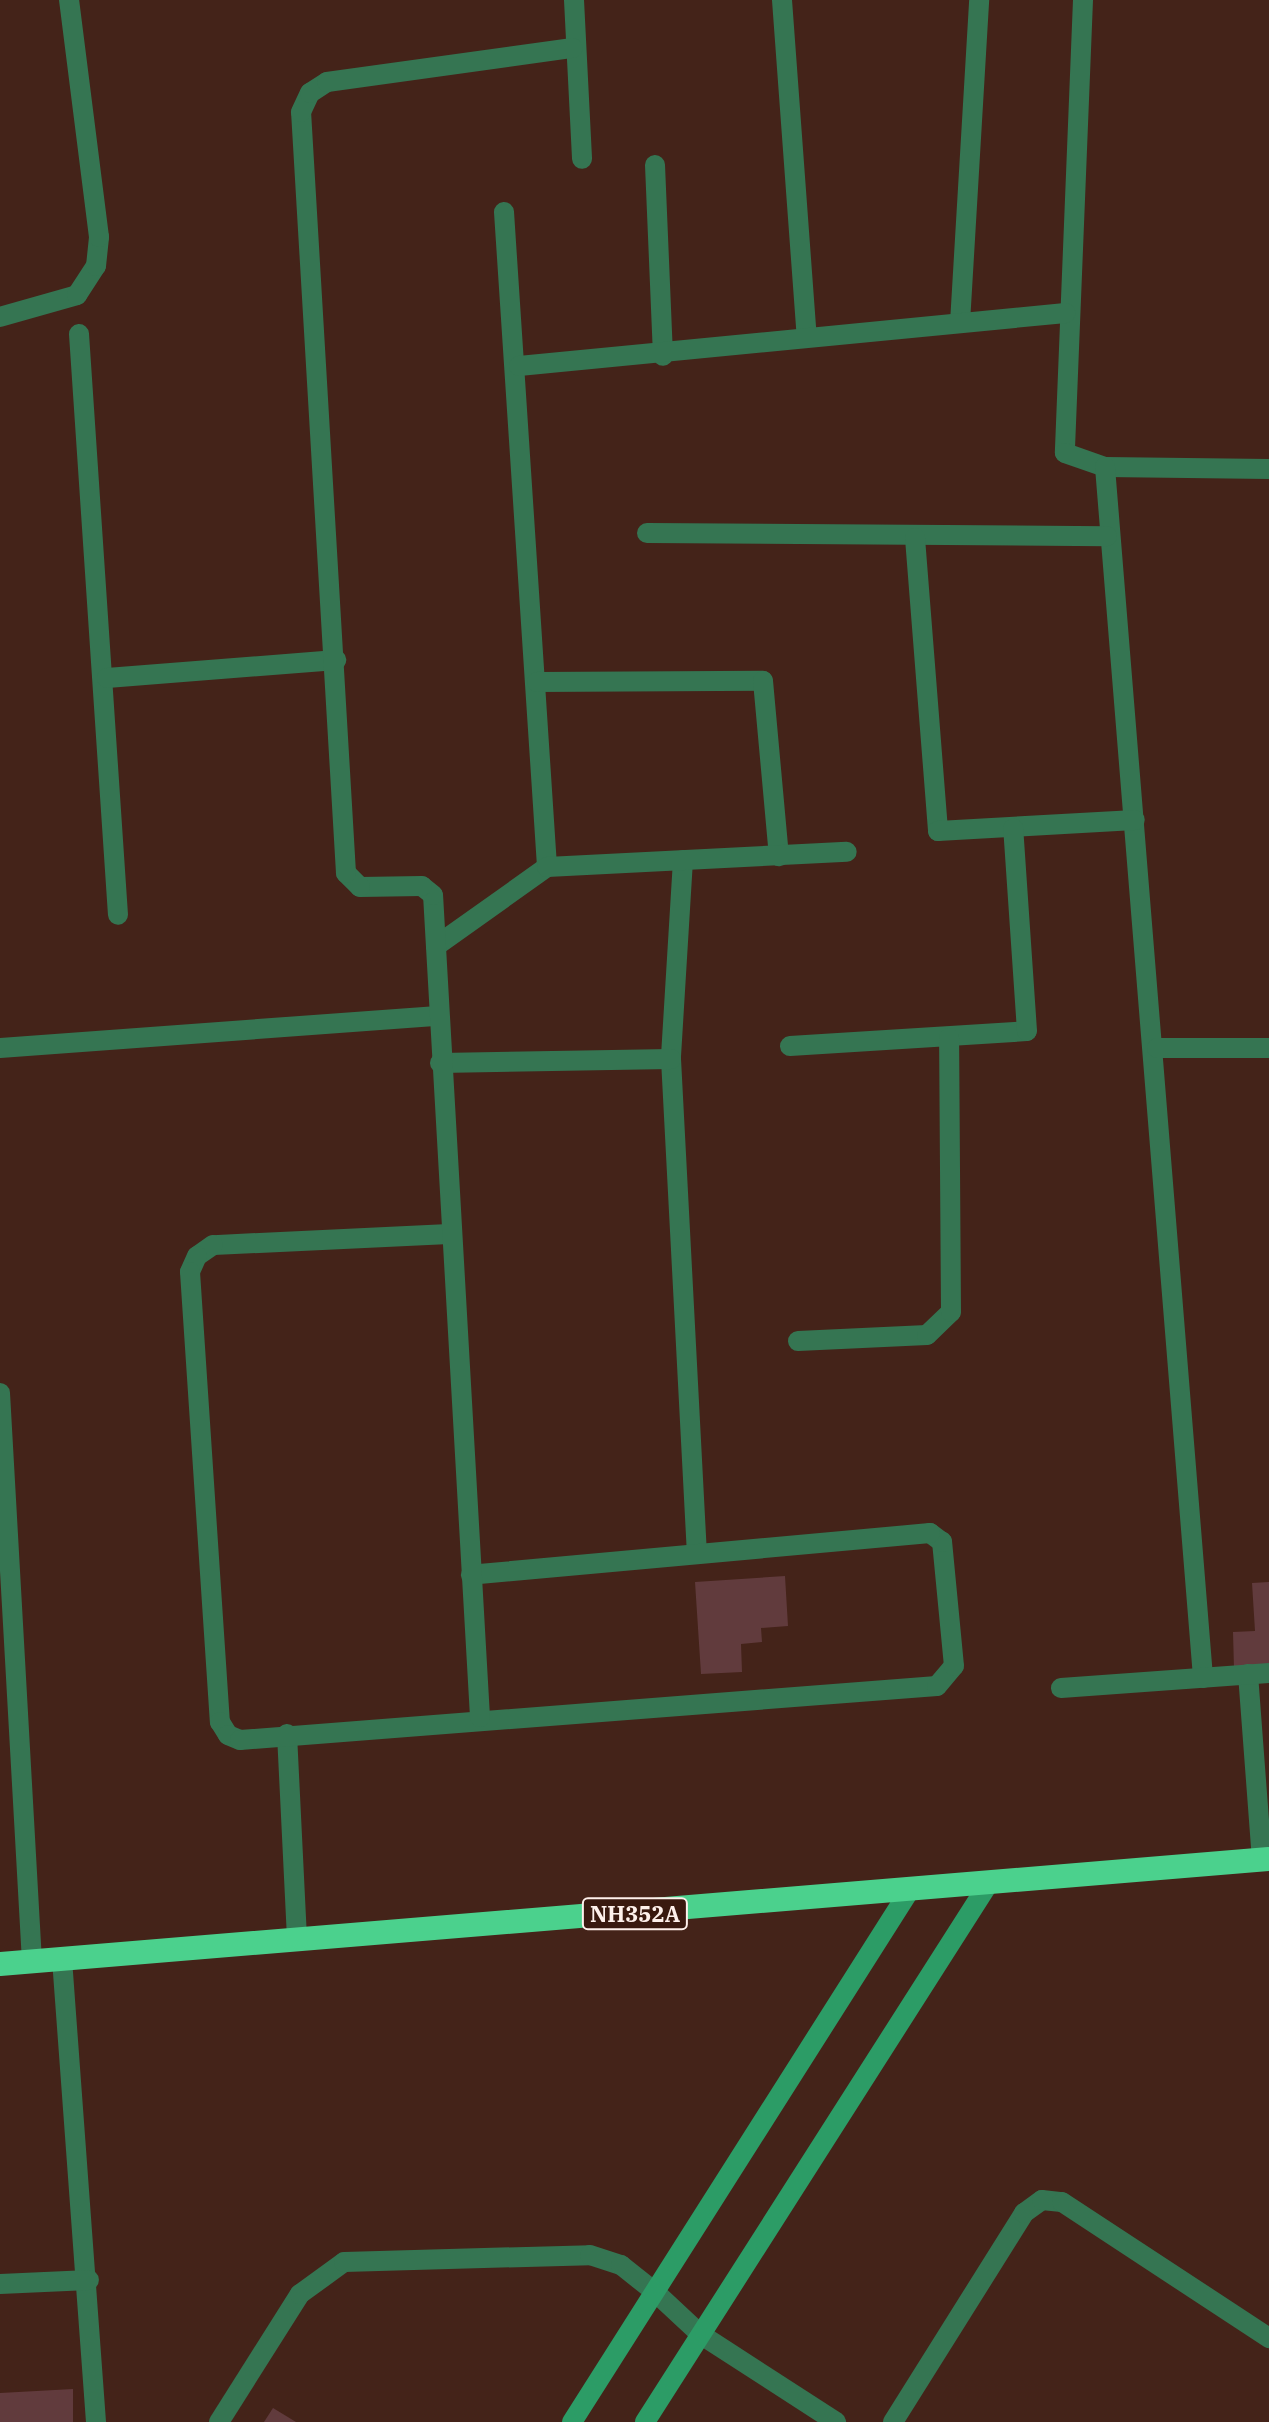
<!DOCTYPE html>
<html>
<head>
<meta charset="utf-8">
<style>
  body { margin:0 }
  #map { position:relative; width:1269px; height:2422px; overflow:hidden; background:#442319; font-family:"IBM Plex Serif",serif }
  div>[style] { position:absolute }
  [style*='--x'] { left:calc(var(--x)*1px); top:calc(var(--y)*1px); width:calc(var(--w)*1px); rotate:calc(var(--a)*1deg) }
  .building>* { inset:0; background:#613b3d }
  .lane>* { height:20px; margin:-10px; padding:0 10px; transform-origin:10px; border-radius:10px; background:#357552 }
  .street>* { height:20px; margin:-10px; padding:0 10px; transform-origin:10px; border-radius:10px; background:#357552 }
  .secondary>* { height:20px; margin:-10px; padding:0 10px; transform-origin:10px; border-radius:10px; background:#2c9c66 }
  .highway>* { height:24px; margin:-12px; padding:0 12px; transform-origin:12px; border-radius:12px; background:#4bd18d }
  span { translate:-50% -50%; white-space:nowrap; text-align:center; line-height:1.15; -webkit-text-stroke:6px #39190f; paint-order:stroke }
  .shield-label span { padding:2px 6px; background:#39190f; border:2px solid; border-radius:6px; -webkit-text-stroke-width:0 }
  .shield-label { font-size:22px; color:#fef0eb; font-weight:700 }
</style>
</head>
<body>
<div id="map">
  <div class="building">
    <i style="clip-path:polygon(785px 1576px,788px 1626px,761px 1628px,762px 1642px,741px 1644px,742px 1672px,701px 1674px,695px 1582px)"></i>
    <i style="clip-path:polygon(1269px 1582px,1269px 1667px,1234px 1669px,1233px 1632px,1255px 1631px,1252px 1583px)"></i>
    <i style="clip-path:polygon(73px 2389px,73px 2422px,0 2422px,0 2393px)"></i>
    <i style="clip-path:polygon(273px 2408px,296px 2422px,264px 2422px)"></i>
  </div>
  <div class="lane">
    <i style="--x:287;--y:1734;--w:207;--a:87.2"></i>
    <i style="--x:62;--y:1959;--w:464;--a:85.8"></i>
    <i style="--x:0;--y:2284;--w:89;--a:-2.6"></i>
    <i style="--x:219;--y:2422;--w:151;--a:-57.7"></i>
    <i style="--x:300;--y:2294;--w:54;--a:-36"></i>
    <i style="--x:344;--y:2262;--w:246;--a:-1.6"></i>
    <i style="--x:590;--y:2255;--w:33;--a:18"></i>
    <i style="--x:621;--y:2265;--w:43;--a:38.5"></i>
  </div>
  <div class="street">
    <i style="--x:574;--y:0;--w:159;--a:87.1"></i>
    <i style="--x:782;--y:0;--w:338;--a:85.8"></i>
    <i style="--x:1083;--y:0;--w:453;--a:92.3"></i>
    <i style="--x:1065;--y:453;--w:42;--a:19.3"></i>
    <i style="--x:1105;--y:467;--w:164;--a:0.7"></i>
    <i style="--x:655;--y:165;--w:191;--a:87.6"></i>
    <i style="--x:504;--y:212;--w:656;--a:86.24"></i>
    <i style="--x:0;--y:317;--w:80;--a:-15.9"></i>
    <i style="--x:77;--y:295;--w:35;--a:-57"></i>
    <i style="--x:96;--y:266;--w:29;--a:-84"></i>
    <i style="--x:99;--y:237;--w:239;--a:-97.2"></i>
    <i style="--x:960;--y:323;--w:324;--a:-86.6"></i>
    <i style="--x:79;--y:334;--w:582;--a:86.16"></i>
    <i style="--x:519;--y:366;--w:549;--a:-5.54"></i>
    <i style="--x:1105;--y:467;--w:1215;--a:85.37"></i>
    <i style="--x:647;--y:533;--w:460;--a:0.4"></i>
    <i style="--x:915;--y:538;--w:294;--a:85.5"></i>
    <i style="--x:938;--y:831;--w:197;--a:-3.2"></i>
    <i style="--x:107;--y:678;--w:230;--a:-4.5"></i>
    <i style="--x:537;--y:682;--w:226;--a:-0.3"></i>
    <i style="--x:763;--y:681;--w:176;--a:84.8"></i>
    <i style="--x:683;--y:860;--w:199;--a:93.5"></i>
    <i style="--x:671;--y:1059;--w:494;--a:87"></i>
    <i style="--x:436;--y:946;--w:136;--a:-35.4"></i>
    <i style="--x:547;--y:867;--w:300;--a:-2.9"></i>
    <i style="--x:790;--y:1046;--w:237;--a:-3.6"></i>
    <i style="--x:1027;--y:1031;--w:203;--a:-93.9"></i>
    <i style="--x:0;--y:1048;--w:439;--a:-4.2"></i>
    <i style="--x:1157;--y:1048;--w:112;--a:0"></i>
    <i style="--x:440;--y:1063;--w:231;--a:-1"></i>
    <i style="--x:449;--y:1234;--w:236;--a:177.3"></i>
    <i style="--x:213;--y:1245;--w:19;--a:145"></i>
    <i style="--x:197;--y:1256;--w:17;--a:114"></i>
    <i style="--x:190;--y:1272;--w:451;--a:86.2"></i>
    <i style="--x:220;--y:1722;--w:15;--a:58"></i>
    <i style="--x:228;--y:1735;--w:13;--a:23"></i>
    <i style="--x:240;--y:1740;--w:699;--a:-4.43"></i>
    <i style="--x:937;--y:1686;--w:26;--a:-50"></i>
    <i style="--x:954;--y:1666;--w:125;--a:-95.5"></i>
    <i style="--x:942;--y:1542;--w:15;--a:-143"></i>
    <i style="--x:930;--y:1533;--w:461;--a:174.8"></i>
    <i style="--x:798;--y:1341;--w:129;--a:-2.7"></i>
    <i style="--x:927;--y:1335;--w:33;--a:-44"></i>
    <i style="--x:951;--y:1312;--w:274;--a:-90.4"></i>
    <i style="--x:0;--y:1393;--w:570;--a:86.78"></i>
    <i style="--x:1248;--y:1674;--w:186;--a:85.7"></i>
    <i style="--x:1061;--y:1688;--w:209;--a:-4.1"></i>
    <i style="--x:480;--y:1717;--w:823;--a:-93.27"></i>
    <i style="--x:433;--y:895;--w:14;--a:-141"></i>
    <i style="--x:422;--y:886;--w:62;--a:179.1"></i>
    <i style="--x:360;--y:887;--w:20;--a:-135"></i>
    <i style="--x:346;--y:873;--w:762;--a:-93.38"></i>
    <i style="--x:301;--y:112;--w:21;--a:-65"></i>
    <i style="--x:310;--y:93;--w:20;--a:-33"></i>
    <i style="--x:327;--y:82;--w:248;--a:-7.9"></i>
    <i style="--x:655;--y:2292;--w:62;--a:43"></i>
    <i style="--x:700;--y:2334;--w:162;--a:32.9"></i>
    <i style="--x:893;--y:2422;--w:247;--a:-57.9"></i>
    <i style="--x:1024;--y:2213;--w:22;--a:-36"></i>
    <i style="--x:1042;--y:2200;--w:20;--a:6"></i>
    <i style="--x:1062;--y:2202;--w:248;--a:33.3"></i>
  </div>
  <div class="secondary">
    <i style="--x:572;--y:2422;--w:627;--a:-57.58"></i>
    <i style="--x:645;--y:2422;--w:636;--a:-57.46"></i>
  </div>
  <div class="highway">
    <i style="--x:0;--y:1964;--w:1273;--a:-4.73"></i>
  </div>
  <div class="shield-label">
    <span style="left:635px;top:1914px">NH352A</span>
  </div>
</div>
</body>
</html>
